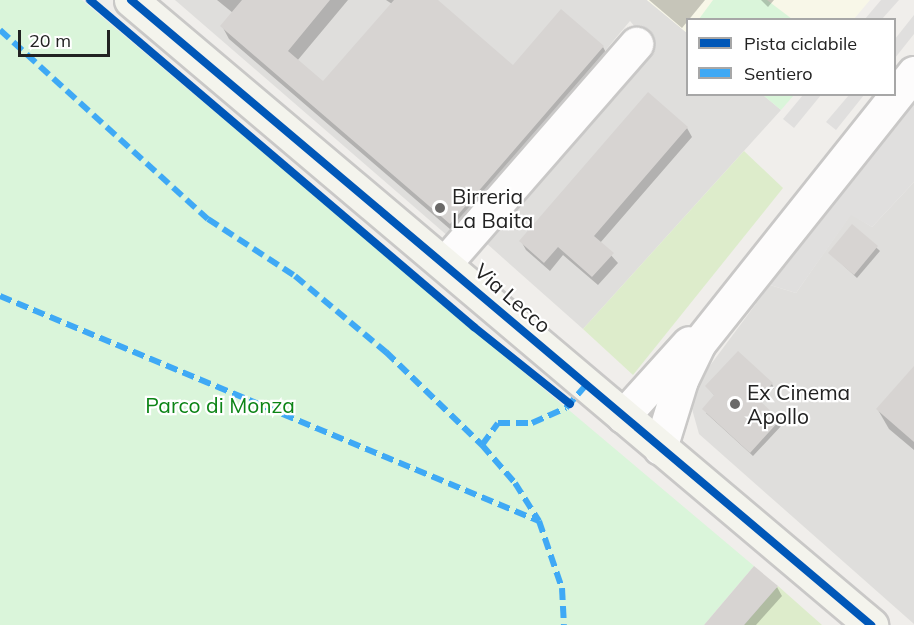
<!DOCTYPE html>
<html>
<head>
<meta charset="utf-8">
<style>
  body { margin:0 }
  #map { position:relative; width:914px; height:625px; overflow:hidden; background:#f0eeeb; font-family:Mulish,sans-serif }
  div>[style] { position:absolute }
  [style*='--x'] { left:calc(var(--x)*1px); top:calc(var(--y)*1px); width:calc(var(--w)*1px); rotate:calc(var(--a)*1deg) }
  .residential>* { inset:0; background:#dfdedc }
  .education>* { inset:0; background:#f8f7e8 }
  .grass>* { inset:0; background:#ddeccb }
  .park>* { inset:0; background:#daf5da }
  .parking>* { inset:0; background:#e0dfde }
  .shadow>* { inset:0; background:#0003 }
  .building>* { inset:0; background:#d7d4d2 }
  .roads { filter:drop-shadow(2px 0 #c9c8c7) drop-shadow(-2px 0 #c9c8c7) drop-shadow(0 2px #c9c8c7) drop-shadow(0 -2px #c9c8c7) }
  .minor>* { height:33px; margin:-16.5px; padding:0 16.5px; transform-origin:16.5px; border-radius:16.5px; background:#fdfcfc }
  .secondary>* { height:33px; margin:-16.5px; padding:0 16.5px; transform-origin:16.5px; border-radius:16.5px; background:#f4f4ed }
  .quiet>* { height:6px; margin-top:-3px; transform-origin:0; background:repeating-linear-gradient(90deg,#3fa9f5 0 12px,transparent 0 18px) }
  .cycleway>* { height:8px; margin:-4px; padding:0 4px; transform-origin:4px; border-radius:4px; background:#0057b8 }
  .dots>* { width:16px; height:16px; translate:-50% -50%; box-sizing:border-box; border:3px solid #fff; border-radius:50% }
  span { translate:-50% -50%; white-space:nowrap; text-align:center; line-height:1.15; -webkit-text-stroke:4.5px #fff; paint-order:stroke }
  .poi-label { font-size:21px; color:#222 }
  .left { translate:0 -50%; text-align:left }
  .street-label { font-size:21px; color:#222 }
  .park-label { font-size:21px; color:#0c8416 }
  .legend { position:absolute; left:686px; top:18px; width:210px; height:78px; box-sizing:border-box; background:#fff; border:2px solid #a7a7a7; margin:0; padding:8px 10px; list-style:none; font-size:18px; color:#222 }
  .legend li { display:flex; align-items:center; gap:12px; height:30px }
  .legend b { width:30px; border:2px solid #a7a7a7 }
  .scale { position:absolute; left:18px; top:30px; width:92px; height:27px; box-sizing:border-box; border:3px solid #222; border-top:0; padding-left:8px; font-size:18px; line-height:21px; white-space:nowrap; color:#222; -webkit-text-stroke:4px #fff; paint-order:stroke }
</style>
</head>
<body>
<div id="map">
  <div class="residential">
    <i style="clip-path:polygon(175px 0,647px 0,687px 33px,688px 94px,763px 95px,781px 110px,583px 329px,485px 242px,653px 48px,630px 21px,449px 237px)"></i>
    <i style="clip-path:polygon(914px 182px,914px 624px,699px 434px,692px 409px,700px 379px,770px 285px,796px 293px,851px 214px,872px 227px)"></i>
  </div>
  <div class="education">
    <i style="clip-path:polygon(647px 0,870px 0,854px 19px,688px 20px,687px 33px)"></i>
  </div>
  <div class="grass">
    <i style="clip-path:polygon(744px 151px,783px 188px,633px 375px,583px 329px)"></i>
    <i style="clip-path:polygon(778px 586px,822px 625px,744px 625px)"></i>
  </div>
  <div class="park">
    <i style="clip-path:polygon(0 0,82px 0,754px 566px,704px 625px,0 625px)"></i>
    <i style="clip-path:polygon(713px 0,767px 0,792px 19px,699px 19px)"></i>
    <i style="clip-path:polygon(763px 95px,794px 95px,781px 110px)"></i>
  </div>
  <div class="parking">
    <i style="clip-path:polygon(881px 0,899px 0,882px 19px,865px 19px)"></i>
    <i style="clip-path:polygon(914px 15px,914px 34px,895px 58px,895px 39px)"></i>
    <i style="clip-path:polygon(803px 95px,821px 95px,794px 128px,783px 119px)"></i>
    <i style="clip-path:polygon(849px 95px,864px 95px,836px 130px,826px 122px)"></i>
    <i style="clip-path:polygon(914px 104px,914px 182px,872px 227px,851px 215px,796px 293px,770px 285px)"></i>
  </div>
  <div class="shadow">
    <i style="clip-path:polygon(217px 0,348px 0,297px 61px,323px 83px,392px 4px,386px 0,436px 0,513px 67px,603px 47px,610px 60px,458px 236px,229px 39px,222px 26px,233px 13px)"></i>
    <i style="clip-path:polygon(649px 0,705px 0,682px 28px)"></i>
    <i style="clip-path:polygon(761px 0,774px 0,768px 7px)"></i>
    <i style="clip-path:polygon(687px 128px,692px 137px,600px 243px,618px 263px,598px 285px,563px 255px,550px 271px,526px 250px,521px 241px)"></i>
    <i style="clip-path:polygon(853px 226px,880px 251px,857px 278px,830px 253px)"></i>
    <i style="clip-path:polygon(914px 368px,914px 450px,889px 429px,878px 410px)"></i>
    <i style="clip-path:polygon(772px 384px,774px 388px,760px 403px,782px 425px,753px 456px,706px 413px,715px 396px,707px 387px)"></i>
    <i style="clip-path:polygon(777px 587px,782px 596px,756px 625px,706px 625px)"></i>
  </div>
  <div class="building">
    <i style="clip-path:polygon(242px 0,330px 0,288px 51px,323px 81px,394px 0,438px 0,513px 65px,561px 9px,604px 46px,450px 224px,220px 26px)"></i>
    <i style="clip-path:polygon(648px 92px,688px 127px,594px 236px,614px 253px,592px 277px,558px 247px,544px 263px,519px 241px)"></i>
    <i style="clip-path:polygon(852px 224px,878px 246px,854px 275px,828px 253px)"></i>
    <i style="clip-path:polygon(738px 351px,773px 383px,758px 399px,780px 420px,750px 453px,702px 409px,714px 395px,705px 386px)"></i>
    <i style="clip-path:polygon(914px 366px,914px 442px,876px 409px)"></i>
    <i style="clip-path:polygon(754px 566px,778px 586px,744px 625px,704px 625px)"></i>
  </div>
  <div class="roads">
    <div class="minor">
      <i style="--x:445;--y:263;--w:291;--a:-48.9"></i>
      <i style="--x:623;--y:416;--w:98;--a:-47.9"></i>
      <i style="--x:660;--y:448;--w:71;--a:-72.8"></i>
      <i style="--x:681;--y:380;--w:41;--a:-64.1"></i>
      <i style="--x:699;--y:343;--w:345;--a:-51.5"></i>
    </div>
    <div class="secondary">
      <i style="--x:131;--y:0;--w:969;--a:40.18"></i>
    </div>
  </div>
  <div class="quiet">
    <i style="--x:0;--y:30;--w:281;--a:42.3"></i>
    <i style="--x:208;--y:219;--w:104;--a:33.2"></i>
    <i style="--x:295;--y:276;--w:119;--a:39.9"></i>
    <i style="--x:386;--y:352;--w:134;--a:44.1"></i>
    <i style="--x:482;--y:445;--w:50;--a:49"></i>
    <i style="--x:515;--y:483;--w:45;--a:57.7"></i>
    <i style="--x:539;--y:521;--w:71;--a:71.1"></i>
    <i style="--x:562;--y:588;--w:37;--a:87"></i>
    <i style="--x:0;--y:296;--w:584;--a:22.66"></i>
    <i style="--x:482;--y:445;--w:27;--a:-54"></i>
    <i style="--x:498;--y:423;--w:34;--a:0"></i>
    <i style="--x:532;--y:423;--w:37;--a:-24"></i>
    <i style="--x:566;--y:408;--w:30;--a:-49"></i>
  </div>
  <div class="cycleway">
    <i style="--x:90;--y:0;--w:504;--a:40.42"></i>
    <i style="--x:474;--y:327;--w:123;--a:38.7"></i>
    <i style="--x:131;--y:0;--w:969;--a:40.18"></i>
  </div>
  <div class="dots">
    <i style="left:440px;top:208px;background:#6a6968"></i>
    <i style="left:735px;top:404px;background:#6a6968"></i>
  </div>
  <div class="poi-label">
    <span class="left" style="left:452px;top:208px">Birreria<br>La Baita</span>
    <span class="left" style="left:747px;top:404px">Ex Cinema<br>Apollo</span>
  </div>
  <div class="street-label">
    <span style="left:513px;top:298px;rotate:41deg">Via Lecco</span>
  </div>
  <div class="park-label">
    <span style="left:220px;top:405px">Parco di Monza</span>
  </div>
  <ul class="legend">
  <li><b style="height:8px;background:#0057b8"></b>Pista ciclabile</li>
  <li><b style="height:8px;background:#3fa9f5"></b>Sentiero</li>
  </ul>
  <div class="scale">20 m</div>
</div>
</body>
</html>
